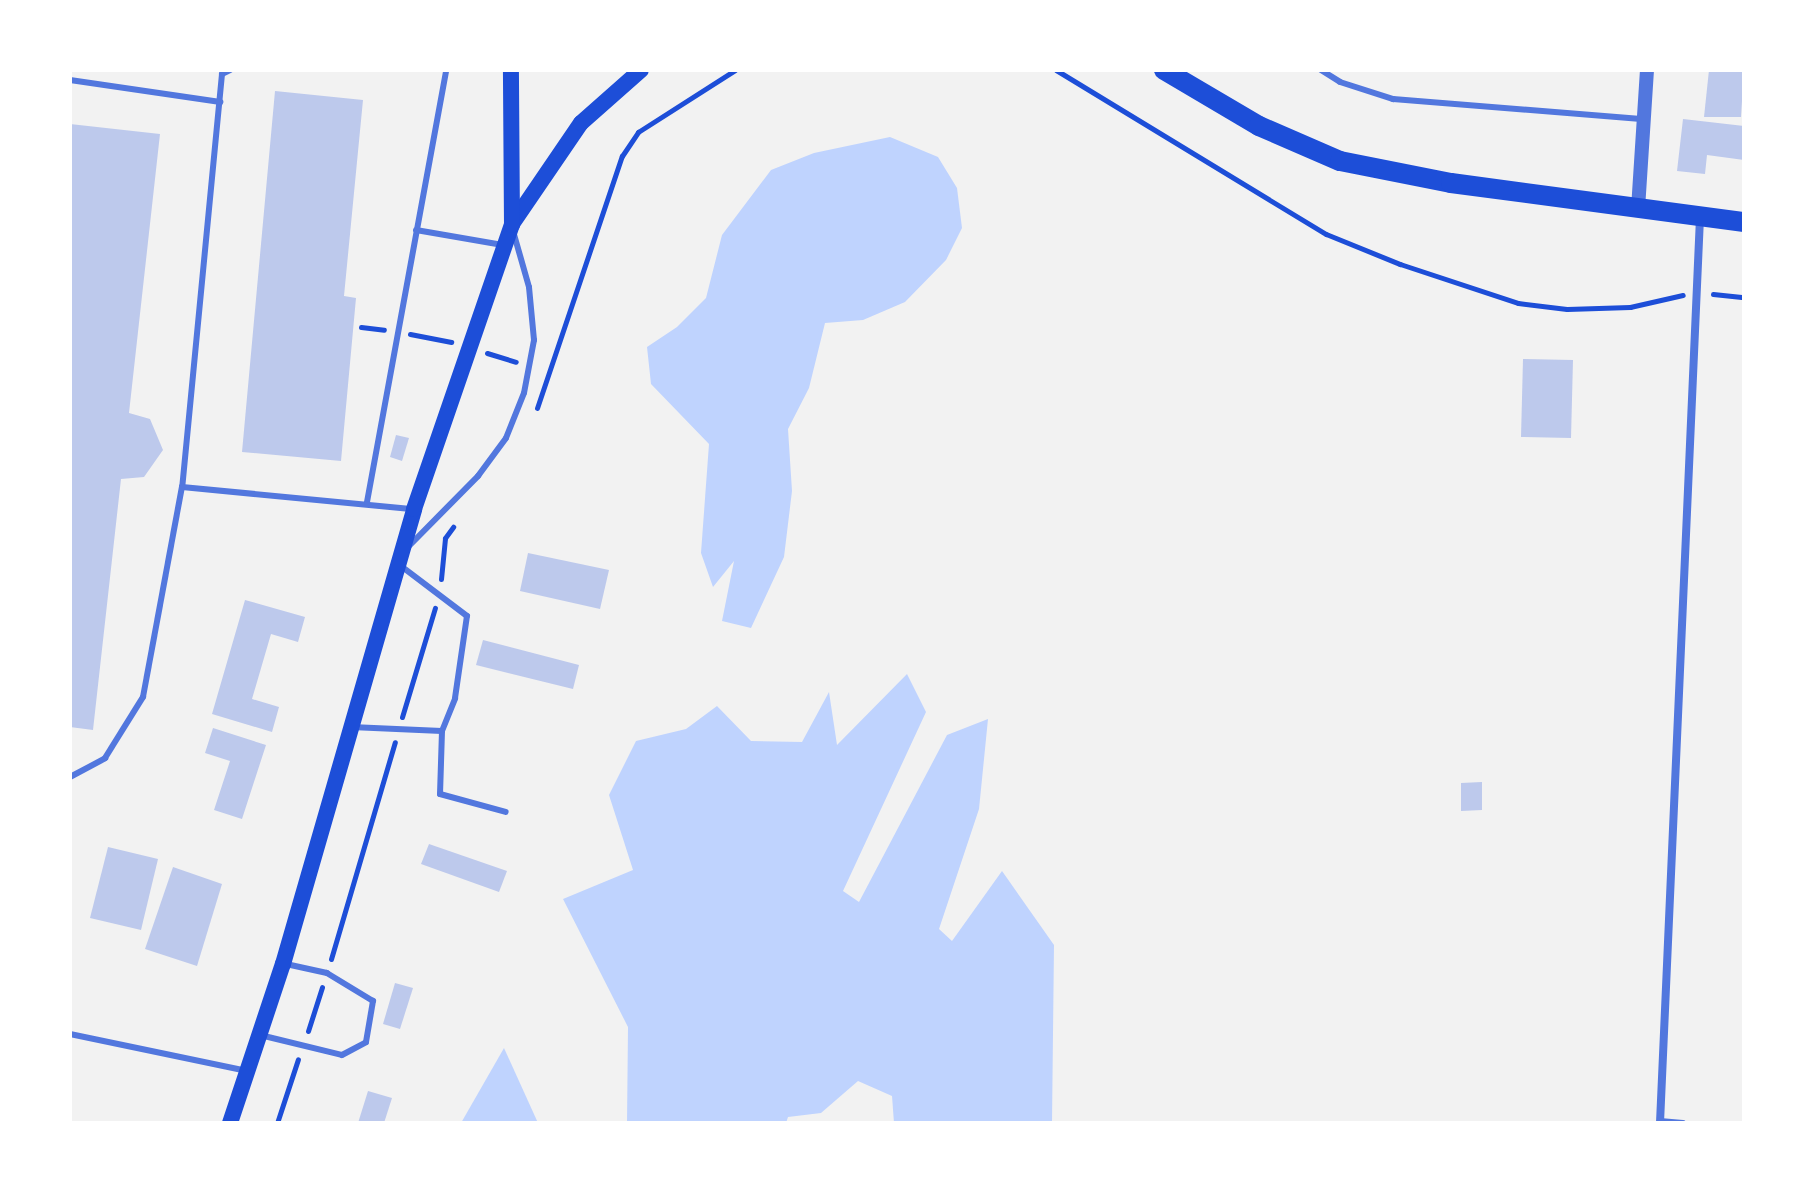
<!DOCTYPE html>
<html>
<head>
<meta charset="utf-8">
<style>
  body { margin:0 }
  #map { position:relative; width:1814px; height:1193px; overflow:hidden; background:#f2f2f2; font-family:"Nunito Sans",sans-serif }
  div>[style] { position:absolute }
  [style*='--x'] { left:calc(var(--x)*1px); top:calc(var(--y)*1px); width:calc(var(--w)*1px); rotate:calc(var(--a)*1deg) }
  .water>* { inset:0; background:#bfd3fe }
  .building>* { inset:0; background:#bdc9ec }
  .path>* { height:5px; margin:-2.5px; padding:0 2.5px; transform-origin:2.5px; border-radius:2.5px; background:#1d4ed8 }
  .service>* { height:6px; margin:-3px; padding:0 3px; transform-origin:3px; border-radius:3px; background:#5277de }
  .minor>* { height:8px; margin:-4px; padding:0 4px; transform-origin:4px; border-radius:4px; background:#5277de }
  .tertiary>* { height:14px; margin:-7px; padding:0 7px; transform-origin:7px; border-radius:7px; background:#5277de }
  .secondary>* { height:16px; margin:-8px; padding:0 8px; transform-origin:8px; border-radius:8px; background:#1d4ed8 }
  .primary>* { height:20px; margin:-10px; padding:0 10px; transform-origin:10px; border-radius:10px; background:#1d4ed8 }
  span { translate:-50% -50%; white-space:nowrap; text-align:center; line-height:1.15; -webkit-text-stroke:8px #fff; paint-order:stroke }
  .frame { position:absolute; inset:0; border:72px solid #fff; pointer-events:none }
</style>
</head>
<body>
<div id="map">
  <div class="water">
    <i style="clip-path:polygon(890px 137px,938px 157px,957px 188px,962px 228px,946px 260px,905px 302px,863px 320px,825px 323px,809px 388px,788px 429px,792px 491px,784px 557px,751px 628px,722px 621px,734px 561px,713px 587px,701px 553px,709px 444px,651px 384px,647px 347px,677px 327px,706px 298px,722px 235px,771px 170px,814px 153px)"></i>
    <i style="clip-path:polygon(907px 674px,926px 712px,843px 891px,859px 902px,947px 735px,988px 719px,979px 809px,939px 929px,952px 941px,1002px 871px,1054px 945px,1052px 1123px,894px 1123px,892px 1096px,858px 1081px,821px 1113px,788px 1117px,786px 1123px,627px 1123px,628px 1027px,563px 899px,633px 870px,609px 795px,636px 741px,686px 729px,717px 706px,751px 741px,802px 742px,829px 692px,837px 745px)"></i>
    <i style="clip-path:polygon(504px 1048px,538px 1123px,461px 1123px)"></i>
  </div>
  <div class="building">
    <i style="clip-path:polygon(1709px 70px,1744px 70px,1741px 117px,1704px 117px)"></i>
    <i style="clip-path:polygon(275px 91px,363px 100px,344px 296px,356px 298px,341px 461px,242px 452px)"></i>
    <i style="clip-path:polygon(1683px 119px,1744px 126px,1744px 160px,1707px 155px,1705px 174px,1677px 171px)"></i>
    <i style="clip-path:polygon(70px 124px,160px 134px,129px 413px,150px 419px,163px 450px,144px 477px,121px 479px,93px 730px,70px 727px)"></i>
    <i style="clip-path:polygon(1523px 359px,1573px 360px,1571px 438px,1521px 437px)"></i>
    <i style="clip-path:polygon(396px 435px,409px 438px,402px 461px,390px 457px)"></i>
    <i style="clip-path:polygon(528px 553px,609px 570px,600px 609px,520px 591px)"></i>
    <i style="clip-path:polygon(245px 600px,305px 617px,298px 642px,271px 634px,252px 699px,279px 707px,272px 732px,212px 714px)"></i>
    <i style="clip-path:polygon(483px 640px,579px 665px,573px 689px,476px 665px)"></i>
    <i style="clip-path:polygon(213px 728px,266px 745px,242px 819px,214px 810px,230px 761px,205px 753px)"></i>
    <i style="clip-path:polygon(1482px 782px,1482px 810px,1461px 811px,1461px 783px)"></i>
    <i style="clip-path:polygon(429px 844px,507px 871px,499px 892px,421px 864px)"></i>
    <i style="clip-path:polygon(108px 847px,158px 859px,141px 930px,90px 918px)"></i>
    <i style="clip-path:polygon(173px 867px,222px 884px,197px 966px,145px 949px)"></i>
    <i style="clip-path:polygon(395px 983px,413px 988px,400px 1029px,383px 1024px)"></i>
    <i style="clip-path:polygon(368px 1091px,392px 1098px,384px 1123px,358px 1123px)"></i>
  </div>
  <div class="path">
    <i style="--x:1056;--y:70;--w:316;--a:31.3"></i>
    <i style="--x:1326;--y:234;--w:80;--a:22.1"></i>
    <i style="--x:1400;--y:264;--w:124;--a:18.3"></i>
    <i style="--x:1518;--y:303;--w:49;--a:7"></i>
    <i style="--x:1567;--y:309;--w:63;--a:-1.8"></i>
    <i style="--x:1630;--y:307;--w:54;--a:-12.8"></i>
    <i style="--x:1713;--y:294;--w:31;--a:6"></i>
    <i style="--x:361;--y:327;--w:23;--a:7"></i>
    <i style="--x:410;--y:334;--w:42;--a:11"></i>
    <i style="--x:487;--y:353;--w:30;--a:17"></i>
    <i style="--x:537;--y:408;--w:266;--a:-71.4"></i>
    <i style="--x:622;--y:156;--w:29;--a:-56"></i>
    <i style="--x:638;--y:132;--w:115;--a:-32.6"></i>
    <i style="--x:441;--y:579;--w:41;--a:-84.4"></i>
    <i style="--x:445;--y:538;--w:14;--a:-54"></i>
    <i style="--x:402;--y:717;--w:114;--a:-73.2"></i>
    <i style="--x:331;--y:959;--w:226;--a:-73.6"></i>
    <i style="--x:308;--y:1031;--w:46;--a:-72.3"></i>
    <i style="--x:277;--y:1123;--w:67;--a:-71.8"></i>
  </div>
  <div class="service">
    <i style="--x:230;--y:70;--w:9;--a:153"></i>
    <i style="--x:222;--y:74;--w:415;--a:95.5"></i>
    <i style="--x:182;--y:487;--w:230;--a:5.5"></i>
    <i style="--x:1321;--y:70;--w:22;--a:32"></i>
    <i style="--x:1340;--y:82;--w:56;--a:17.8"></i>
    <i style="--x:1393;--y:99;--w:252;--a:4.6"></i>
    <i style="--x:70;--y:80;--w:152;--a:8.3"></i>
    <i style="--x:416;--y:230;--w:88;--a:9.8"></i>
    <i style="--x:367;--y:502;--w:439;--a:-79.6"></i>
    <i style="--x:408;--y:547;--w:100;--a:-45.4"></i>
    <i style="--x:478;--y:476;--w:47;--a:-53.6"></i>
    <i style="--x:506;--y:438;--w:48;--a:-68.2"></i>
    <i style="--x:524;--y:393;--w:54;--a:-79.3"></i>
    <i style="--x:534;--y:340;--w:53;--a:-95.4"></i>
    <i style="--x:529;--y:287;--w:58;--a:-105.9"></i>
    <i style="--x:351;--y:727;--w:91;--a:2.5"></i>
    <i style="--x:442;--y:731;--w:35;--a:-68"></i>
    <i style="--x:455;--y:698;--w:83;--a:-81.7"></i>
    <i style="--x:467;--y:616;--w:83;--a:-142.9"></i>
    <i style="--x:442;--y:731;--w:63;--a:91.8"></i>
    <i style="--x:440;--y:794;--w:68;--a:15.3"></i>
    <i style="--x:70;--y:777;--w:40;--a:-28"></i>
    <i style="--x:105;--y:758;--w:72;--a:-58.1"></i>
    <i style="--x:143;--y:697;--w:214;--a:-79.5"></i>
    <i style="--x:70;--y:1034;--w:181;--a:11.8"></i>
    <i style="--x:260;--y:1035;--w:84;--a:13.7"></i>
    <i style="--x:342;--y:1055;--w:27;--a:-28"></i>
    <i style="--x:366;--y:1042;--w:42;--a:-80.3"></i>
    <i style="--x:373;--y:1001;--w:54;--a:-148.7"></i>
    <i style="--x:327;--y:973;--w:42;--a:-167.6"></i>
    <i style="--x:1660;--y:1121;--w:23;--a:5"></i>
  </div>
  <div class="minor">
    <i style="--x:1660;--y:1123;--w:906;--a:-87.47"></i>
  </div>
  <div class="tertiary">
    <i style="--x:1638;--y:209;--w:139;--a:-86.3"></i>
  </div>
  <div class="secondary">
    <i style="--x:512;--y:224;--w:122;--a:-55.7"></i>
    <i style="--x:581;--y:123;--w:80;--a:-41.5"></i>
    <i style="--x:230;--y:1123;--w:168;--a:-71.6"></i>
    <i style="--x:283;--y:964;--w:473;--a:-73.9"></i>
    <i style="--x:414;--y:509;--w:300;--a:-71"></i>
    <i style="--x:512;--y:225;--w:155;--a:-90.4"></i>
  </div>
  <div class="primary">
    <i style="--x:1164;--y:70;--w:110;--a:30.5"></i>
    <i style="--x:1259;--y:126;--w:88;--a:23.4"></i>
    <i style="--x:1340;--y:161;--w:113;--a:11.2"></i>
    <i style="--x:1451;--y:183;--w:296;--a:7.6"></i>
  </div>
  <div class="frame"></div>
</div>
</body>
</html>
